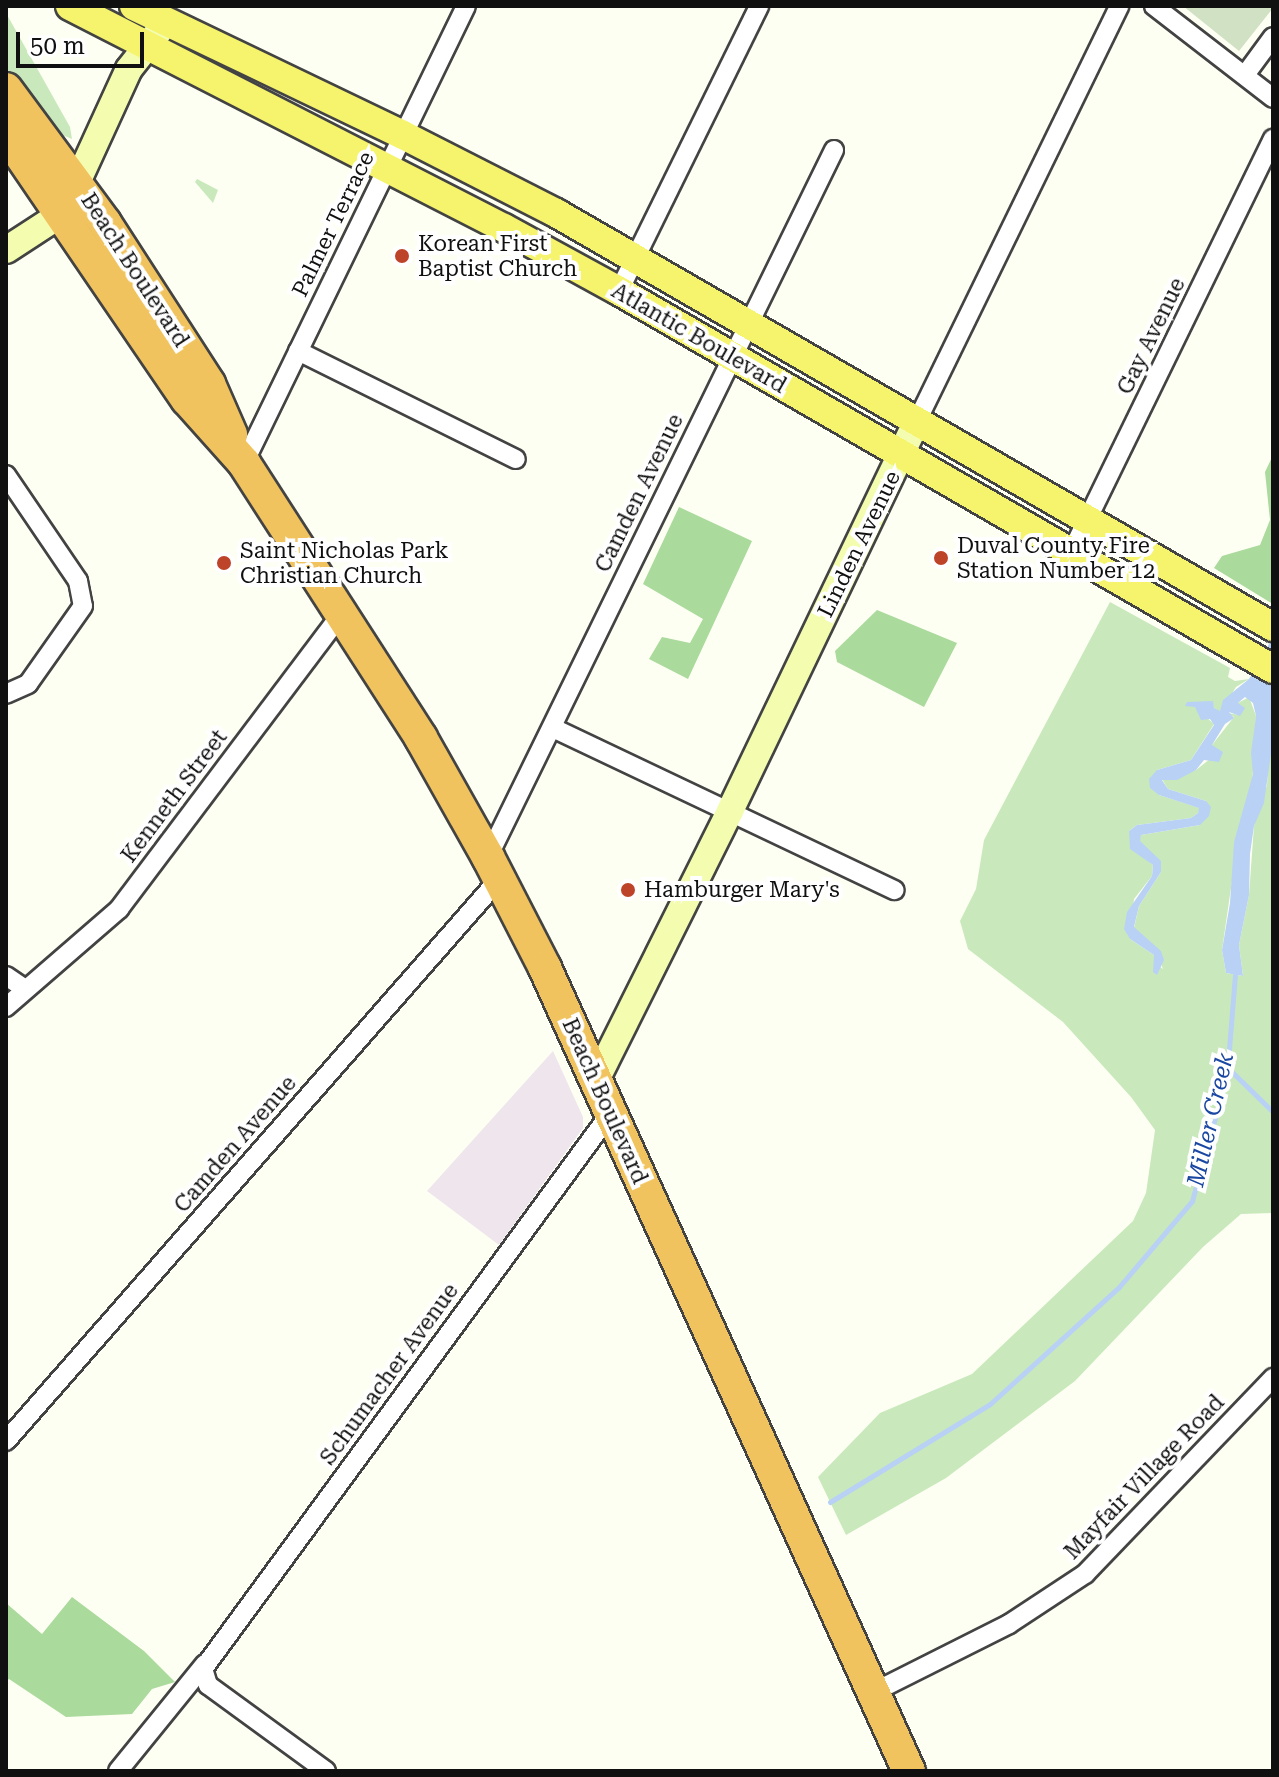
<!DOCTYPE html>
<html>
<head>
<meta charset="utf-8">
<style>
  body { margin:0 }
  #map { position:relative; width:1279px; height:1777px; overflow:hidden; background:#fefff3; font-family:"Roboto Serif",serif }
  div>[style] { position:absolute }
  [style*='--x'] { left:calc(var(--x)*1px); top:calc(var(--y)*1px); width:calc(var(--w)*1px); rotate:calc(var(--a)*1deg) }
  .industrial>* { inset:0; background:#eee5ed }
  .green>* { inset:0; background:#c9e9bc }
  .forest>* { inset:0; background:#aada9c }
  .cemetery>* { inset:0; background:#d1e1c3 }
  .water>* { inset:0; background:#b8d1f5 }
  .stream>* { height:5px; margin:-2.5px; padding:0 2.5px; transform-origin:2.5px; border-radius:2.5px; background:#b8d1f5 }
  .roads { filter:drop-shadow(2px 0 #434343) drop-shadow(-2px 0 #434343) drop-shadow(0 2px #434343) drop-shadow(0 -2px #434343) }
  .street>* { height:18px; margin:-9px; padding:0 9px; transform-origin:9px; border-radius:9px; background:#fff }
  .secondary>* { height:26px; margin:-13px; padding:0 13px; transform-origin:13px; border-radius:13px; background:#f4fdaf }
  .primary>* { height:28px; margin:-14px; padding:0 14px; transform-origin:14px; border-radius:14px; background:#f6f36c }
  .highway>* { height:32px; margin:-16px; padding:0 16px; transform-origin:16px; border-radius:16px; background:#f1c35e }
  .dots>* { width:22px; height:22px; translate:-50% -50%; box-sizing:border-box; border:4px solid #fff; border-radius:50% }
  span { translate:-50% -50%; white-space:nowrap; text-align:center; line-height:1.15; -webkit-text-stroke:8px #fff; paint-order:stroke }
  .street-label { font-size:22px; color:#101010 }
  .poi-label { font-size:22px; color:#101010 }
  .left { translate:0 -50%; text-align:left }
  .water-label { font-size:24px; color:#1a47a1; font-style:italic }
  .frame { position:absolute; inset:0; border:8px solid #101010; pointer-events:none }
  .scale { position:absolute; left:16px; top:32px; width:128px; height:36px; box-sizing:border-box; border:4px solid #101010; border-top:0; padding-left:10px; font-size:24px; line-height:28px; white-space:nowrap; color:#101010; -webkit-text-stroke:6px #fff; paint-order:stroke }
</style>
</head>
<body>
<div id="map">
  <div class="industrial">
    <i style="clip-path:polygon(553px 1051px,583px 1117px,583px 1128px,499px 1245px,427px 1191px)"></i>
  </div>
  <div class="green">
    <i style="clip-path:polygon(6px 13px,70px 127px,72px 139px,60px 134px,6px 68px)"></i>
    <i style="clip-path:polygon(197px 179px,218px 190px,213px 203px,195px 182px)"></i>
    <i style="clip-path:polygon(1110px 602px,1230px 668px,1228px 677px,1235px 681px,1249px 679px,1236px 687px,1220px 712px,1214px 708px,1212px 701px,1195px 707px,1214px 724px,1191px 760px,1157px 770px,1159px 795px,1200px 808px,1198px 813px,1191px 818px,1137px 825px,1129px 831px,1143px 857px,1153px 865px,1152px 876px,1134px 899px,1130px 939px,1154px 955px,1156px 964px,1163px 969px,1153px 945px,1134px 928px,1139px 906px,1161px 872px,1139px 841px,1141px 835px,1200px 825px,1206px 801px,1168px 789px,1162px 779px,1196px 770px,1210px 759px,1212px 745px,1234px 717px,1228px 713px,1239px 715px,1238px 703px,1249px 697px,1256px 716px,1252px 788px,1233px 874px,1222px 950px,1226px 973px,1243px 976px,1239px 945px,1249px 895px,1254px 826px,1267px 785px,1273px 700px,1273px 1213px,1241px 1214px,1203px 1247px,1075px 1381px,946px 1478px,846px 1535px,818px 1477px,880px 1413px,972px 1374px,1133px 1221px,1146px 1193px,1155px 1130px,1131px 1097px,1063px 1022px,968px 949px,960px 921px,976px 889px,984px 840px)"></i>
  </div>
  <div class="forest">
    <i style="clip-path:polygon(1273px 455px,1273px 604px,1214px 568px,1222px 556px,1260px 545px,1270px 520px,1265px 472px)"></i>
    <i style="clip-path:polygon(679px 507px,752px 541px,688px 679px,649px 659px,662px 637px,690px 643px,703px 619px,643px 584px)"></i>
    <i style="clip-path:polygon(877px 610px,957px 643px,924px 707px,837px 662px,835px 651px)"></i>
    <i style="clip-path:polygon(72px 1597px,144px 1651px,175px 1682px,152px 1689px,132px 1714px,66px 1717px,9px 1679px,6px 1681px,6px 1603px,42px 1634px)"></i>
  </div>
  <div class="cemetery">
    <i style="clip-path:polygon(1183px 6px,1273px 6px,1273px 8px,1239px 51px)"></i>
  </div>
  <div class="water">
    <i style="clip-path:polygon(1273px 637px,1272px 747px,1264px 803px,1254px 826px,1250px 854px,1249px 895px,1239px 945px,1243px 976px,1226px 973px,1222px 950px,1230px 903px,1234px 842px,1253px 774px,1251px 753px,1256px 716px,1253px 703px,1245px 697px,1238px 703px,1245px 708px,1240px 716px,1229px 712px,1234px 718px,1225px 724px,1212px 745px,1223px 752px,1219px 762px,1204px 760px,1196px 770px,1177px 780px,1162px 780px,1168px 789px,1206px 801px,1211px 807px,1209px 816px,1200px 825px,1141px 835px,1140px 841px,1161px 861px,1161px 872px,1139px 906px,1134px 927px,1161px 951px,1164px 960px,1157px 975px,1153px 972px,1154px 955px,1130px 939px,1124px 929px,1127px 912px,1152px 876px,1153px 865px,1130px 849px,1129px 831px,1137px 825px,1191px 818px,1198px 813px,1199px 808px,1159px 795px,1150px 788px,1149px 779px,1157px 770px,1191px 760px,1214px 725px,1210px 719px,1201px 720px,1195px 707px,1185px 706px,1187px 702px,1213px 701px,1214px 708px,1220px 711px,1223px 700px,1249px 679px)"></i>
  </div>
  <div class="stream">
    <i style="--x:1228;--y:1068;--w:63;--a:44.4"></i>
    <i style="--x:830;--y:1502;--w:188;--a:-31.5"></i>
    <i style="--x:990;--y:1404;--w:174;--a:-42.2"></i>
    <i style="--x:1119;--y:1287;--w:113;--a:-49.7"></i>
    <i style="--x:1192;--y:1201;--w:132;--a:-74.6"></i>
    <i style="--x:1227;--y:1074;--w:99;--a:-85.4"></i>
  </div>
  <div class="roads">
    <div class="street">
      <i style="--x:1154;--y:6;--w:150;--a:37.7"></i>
      <i style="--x:1245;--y:75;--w:47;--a:-53.6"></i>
      <i style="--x:619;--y:291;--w:318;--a:-63.8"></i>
      <i style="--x:298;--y:351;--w:243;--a:26.4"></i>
      <i style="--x:917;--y:421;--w:462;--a:-64"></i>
      <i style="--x:244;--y:463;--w:508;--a:-64.09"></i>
      <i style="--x:6;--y:475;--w:128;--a:55.8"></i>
      <i style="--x:78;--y:581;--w:25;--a:79"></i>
      <i style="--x:83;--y:606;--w:95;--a:125.2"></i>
      <i style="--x:28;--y:684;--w:24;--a:156"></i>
      <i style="--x:1071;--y:553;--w:461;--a:-64"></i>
      <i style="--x:553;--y:728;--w:378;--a:25.4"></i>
      <i style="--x:488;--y:857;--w:787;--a:-63.92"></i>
      <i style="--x:6;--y:976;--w:23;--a:34"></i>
      <i style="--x:6;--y:1007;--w:150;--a:-40.9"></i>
      <i style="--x:119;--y:909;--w:371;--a:-53"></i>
      <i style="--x:6;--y:1441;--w:749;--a:-48.73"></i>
      <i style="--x:874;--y:1692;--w:151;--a:-26.7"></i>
      <i style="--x:1009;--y:1624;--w:91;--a:-33.3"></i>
      <i style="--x:1085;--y:1574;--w:272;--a:-46.2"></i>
      <i style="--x:118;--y:1771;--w:138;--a:-50.9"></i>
      <i style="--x:326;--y:1771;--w:146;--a:-143.9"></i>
      <i style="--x:208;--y:1685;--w:17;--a:-107"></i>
      <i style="--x:203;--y:1669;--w:688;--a:-53.75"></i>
    </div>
    <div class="secondary">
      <i style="--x:6;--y:250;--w:68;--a:-33"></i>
      <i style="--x:63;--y:213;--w:158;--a:-65.4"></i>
      <i style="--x:129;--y:69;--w:48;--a:-51.7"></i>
      <i style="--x:596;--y:1080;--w:301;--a:-63.5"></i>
      <i style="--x:730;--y:811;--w:433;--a:-64.4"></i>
    </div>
    <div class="primary">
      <i style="--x:70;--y:6;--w:487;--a:27.1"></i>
      <i style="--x:504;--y:228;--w:131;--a:28.7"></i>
      <i style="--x:619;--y:291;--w:755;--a:30.03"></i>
      <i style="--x:134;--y:6;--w:298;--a:25.6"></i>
      <i style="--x:403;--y:135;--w:172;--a:27"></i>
      <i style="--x:556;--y:213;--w:828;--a:30"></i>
    </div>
    <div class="highway">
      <i style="--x:6;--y:89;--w:167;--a:53.5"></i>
      <i style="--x:105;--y:223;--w:192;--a:57.1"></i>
      <i style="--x:209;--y:384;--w:55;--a:66.3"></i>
      <i style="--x:6;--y:134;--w:321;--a:55.7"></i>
      <i style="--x:187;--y:399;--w:86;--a:48.3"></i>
      <i style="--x:244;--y:463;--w:327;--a:57.2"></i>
      <i style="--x:421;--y:738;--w:137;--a:60.6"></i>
      <i style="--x:488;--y:857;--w:125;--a:62.8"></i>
      <i style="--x:545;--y:968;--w:882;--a:65.62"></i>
    </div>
  </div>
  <div class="dots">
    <i style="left:402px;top:256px;background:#be4429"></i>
    <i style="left:941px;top:558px;background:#be4429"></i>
    <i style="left:224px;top:563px;background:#be4429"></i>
    <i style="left:628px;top:890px;background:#be4429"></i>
  </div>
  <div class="street-label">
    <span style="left:333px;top:224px;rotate:-64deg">Palmer Terrace</span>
    <span style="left:135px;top:270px;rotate:57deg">Beach Boulevard</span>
    <span style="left:1151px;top:336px;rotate:-64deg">Gay Avenue</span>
    <span style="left:699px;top:338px;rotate:30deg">Atlantic Boulevard</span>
    <span style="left:639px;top:493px;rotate:-64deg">Camden Avenue</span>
    <span style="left:859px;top:544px;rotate:-64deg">Linden Avenue</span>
    <span style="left:174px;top:796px;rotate:-53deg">Kenneth Street</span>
    <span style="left:605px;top:1101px;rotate:66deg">Beach Boulevard</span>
    <span style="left:235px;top:1144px;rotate:-49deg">Camden Avenue</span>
    <span style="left:389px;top:1374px;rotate:-54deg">Schumacher Avenue</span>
    <span style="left:1144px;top:1477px;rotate:-46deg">Mayfair Village Road</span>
  </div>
  <div class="poi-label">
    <span class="left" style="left:418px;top:256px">Korean First<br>Baptist Church</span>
    <span class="left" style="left:957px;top:558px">Duval County Fire<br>Station Number 12</span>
    <span class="left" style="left:240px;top:563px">Saint Nicholas Park<br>Christian Church</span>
    <span class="left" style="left:644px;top:890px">Hamburger Mary's</span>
  </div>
  <div class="water-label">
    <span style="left:1211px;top:1120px;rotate:-77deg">Miller Creek</span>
  </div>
  <div class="frame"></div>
  <div class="scale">50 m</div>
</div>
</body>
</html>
